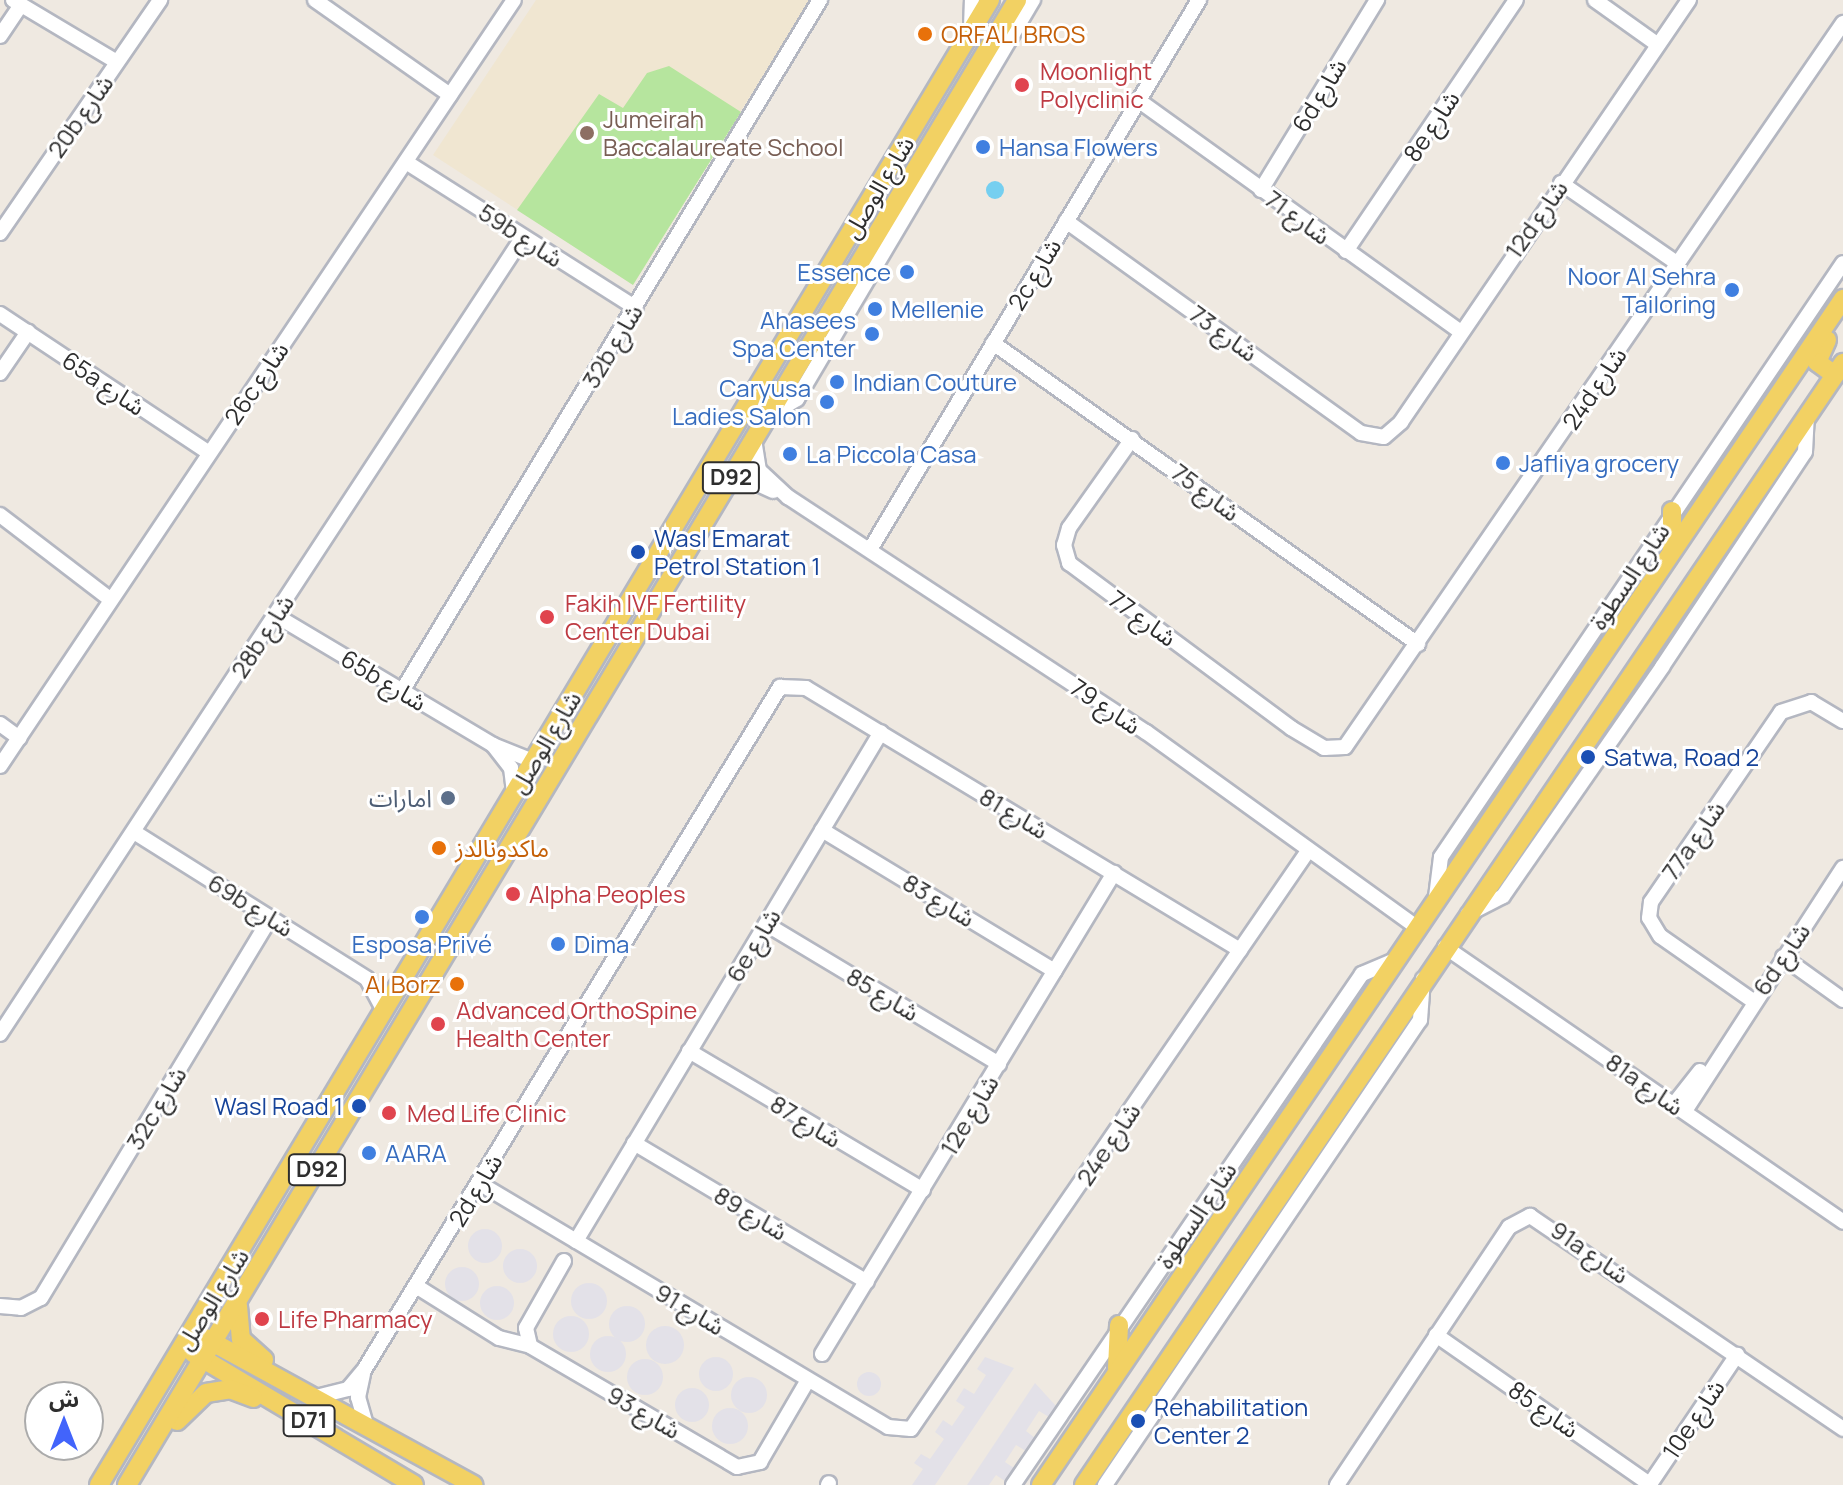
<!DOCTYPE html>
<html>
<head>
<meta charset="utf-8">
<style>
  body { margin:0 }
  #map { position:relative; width:1843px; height:1485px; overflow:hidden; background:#efe9e1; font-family:Manrope,"Noto Sans Arabic",sans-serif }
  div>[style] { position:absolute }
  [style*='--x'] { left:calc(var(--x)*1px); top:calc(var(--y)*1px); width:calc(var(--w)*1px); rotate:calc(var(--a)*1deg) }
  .industrial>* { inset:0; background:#e3e1e8 }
  .round { border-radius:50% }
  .education>* { inset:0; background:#f0e6d1 }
  .green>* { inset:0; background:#b6e59e }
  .water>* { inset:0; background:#75cff0 }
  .roads { filter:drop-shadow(2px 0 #b4b7c1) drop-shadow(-2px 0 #b4b7c1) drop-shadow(0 2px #b4b7c1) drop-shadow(0 -2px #b4b7c1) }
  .minor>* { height:14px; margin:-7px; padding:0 7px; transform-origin:7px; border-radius:7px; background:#fff }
  .major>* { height:18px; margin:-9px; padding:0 9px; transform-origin:9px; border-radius:9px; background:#f2d163 }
  .dots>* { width:22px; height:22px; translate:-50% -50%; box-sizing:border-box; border:4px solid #fff; border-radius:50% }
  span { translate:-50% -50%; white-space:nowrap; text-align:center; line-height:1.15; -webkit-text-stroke:6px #fff; paint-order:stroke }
  .shield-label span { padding:2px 6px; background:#fff; border:2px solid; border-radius:6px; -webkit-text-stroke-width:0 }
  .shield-label { font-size:22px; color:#2e2e2e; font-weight:700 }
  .food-label { font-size:24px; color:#c56008 }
  .left { translate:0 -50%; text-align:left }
  .right { translate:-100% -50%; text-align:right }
  .health-label { font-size:24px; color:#be3a42 }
  .street-label { font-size:24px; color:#2e2e2e }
  .education-label { font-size:24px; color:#785e54 }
  .shop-label { font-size:24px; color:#366cbe }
  .transit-label { font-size:24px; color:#164399 }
  .service-label { font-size:24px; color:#4e5e75 }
  .north { position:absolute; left:24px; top:1381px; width:80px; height:80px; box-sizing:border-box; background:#fff; border:2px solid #ababab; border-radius:50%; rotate:0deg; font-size:22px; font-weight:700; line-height:32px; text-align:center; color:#2e2e2e }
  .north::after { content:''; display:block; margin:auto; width:28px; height:36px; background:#4264fb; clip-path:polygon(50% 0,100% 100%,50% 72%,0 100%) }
</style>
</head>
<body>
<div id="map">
  <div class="industrial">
    <i class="round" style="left:468px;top:1229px;width:34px;height:34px"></i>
    <i class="round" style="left:503px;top:1249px;width:34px;height:34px"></i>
    <i class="round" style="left:445px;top:1267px;width:34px;height:34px"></i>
    <i class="round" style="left:571px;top:1283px;width:36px;height:36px"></i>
    <i class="round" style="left:480px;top:1286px;width:34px;height:34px"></i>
    <i class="round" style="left:609px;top:1306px;width:36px;height:36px"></i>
    <i class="round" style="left:553px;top:1316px;width:36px;height:36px"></i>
    <i class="round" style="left:646px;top:1326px;width:38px;height:38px"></i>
    <i class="round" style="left:590px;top:1336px;width:36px;height:36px"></i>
    <i class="round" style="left:699px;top:1357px;width:34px;height:34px"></i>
    <i style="clip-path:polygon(985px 1357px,1014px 1368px,935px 1485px,912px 1485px,923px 1469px,914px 1463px,921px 1454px,930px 1459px,944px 1439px,935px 1432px,943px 1420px,952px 1426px,965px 1407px,956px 1401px,964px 1388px,974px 1394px,986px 1375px,977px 1369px)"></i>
    <i class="round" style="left:627px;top:1359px;width:36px;height:36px"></i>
    <i class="round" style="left:857px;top:1372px;width:24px;height:24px"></i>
    <i class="round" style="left:731px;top:1377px;width:36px;height:36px"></i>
    <i style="clip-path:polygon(1035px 1383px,1056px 1406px,1049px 1417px,1039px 1411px,1026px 1431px,1035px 1438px,1026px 1451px,1016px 1445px,1005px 1462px,1014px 1468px,1005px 1481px,996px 1475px,989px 1485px,967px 1485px)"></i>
    <i class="round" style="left:675px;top:1388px;width:34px;height:34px"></i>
    <i class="round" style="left:712px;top:1408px;width:36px;height:36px"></i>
  </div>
  <div class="education">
    <i style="clip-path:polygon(536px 0,810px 0,633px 285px,433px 155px)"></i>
  </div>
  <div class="green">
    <i style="clip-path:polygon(669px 66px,741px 112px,633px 285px,517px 210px,599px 94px,623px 108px,647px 73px)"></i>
  </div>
  <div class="water">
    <i class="round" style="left:986px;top:181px;width:18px;height:18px"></i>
  </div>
  <div class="roads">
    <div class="minor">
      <i style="--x:13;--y:0;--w:121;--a:30.8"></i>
      <i style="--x:315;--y:0;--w:165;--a:35.1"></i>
      <i style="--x:1595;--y:0;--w:77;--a:35.5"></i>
      <i style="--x:971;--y:27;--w:27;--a:-88"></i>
      <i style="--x:0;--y:36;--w:37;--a:-56"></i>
      <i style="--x:1138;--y:100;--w:396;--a:35.7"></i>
      <i style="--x:406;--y:162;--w:272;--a:32.4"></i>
      <i style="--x:1561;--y:183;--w:142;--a:34.7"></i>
      <i style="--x:1261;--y:190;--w:223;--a:-58.6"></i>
      <i style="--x:1066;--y:221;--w:363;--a:35.7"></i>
      <i style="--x:1361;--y:433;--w:23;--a:10"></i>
      <i style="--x:1384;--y:437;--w:23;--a:-41"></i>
      <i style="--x:1401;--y:422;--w:511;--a:-55.69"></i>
      <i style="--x:0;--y:233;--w:283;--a:-55.5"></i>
      <i style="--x:1346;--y:251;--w:303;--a:-55.9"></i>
      <i style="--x:0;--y:314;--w:251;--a:33.6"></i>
      <i style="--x:993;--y:343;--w:521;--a:35.31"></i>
      <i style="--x:0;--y:373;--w:50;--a:-55.7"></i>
      <i style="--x:767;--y:417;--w:35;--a:-31"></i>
      <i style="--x:797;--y:399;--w:464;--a:-59.4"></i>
      <i style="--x:754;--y:439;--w:31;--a:81"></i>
      <i style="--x:759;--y:470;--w:40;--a:43"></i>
      <i style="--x:788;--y:497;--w:428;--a:33.3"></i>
      <i style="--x:1146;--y:732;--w:333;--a:35.8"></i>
      <i style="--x:1132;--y:439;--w:109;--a:125.3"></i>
      <i style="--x:1069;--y:528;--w:18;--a:106"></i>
      <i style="--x:1064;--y:545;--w:19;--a:74"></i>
      <i style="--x:1069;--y:563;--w:277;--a:36.6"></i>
      <i style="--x:1291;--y:728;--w:39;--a:31"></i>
      <i style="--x:1324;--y:748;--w:21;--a:-3"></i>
      <i style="--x:1345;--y:747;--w:879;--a:-55.48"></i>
      <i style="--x:734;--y:473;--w:43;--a:24.8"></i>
      <i style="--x:0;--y:515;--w:138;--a:37.4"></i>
      <i style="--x:871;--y:548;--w:639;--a:-59.1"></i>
      <i style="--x:275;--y:615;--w:254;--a:30.8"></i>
      <i style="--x:493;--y:745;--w:43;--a:21.8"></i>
      <i style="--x:402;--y:691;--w:808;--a:-58.83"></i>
      <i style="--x:0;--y:724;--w:24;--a:36"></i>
      <i style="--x:493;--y:745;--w:29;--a:52"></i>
      <i style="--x:511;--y:768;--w:24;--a:83"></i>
      <i style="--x:0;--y:766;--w:922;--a:-56.14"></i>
      <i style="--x:822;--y:830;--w:272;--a:31.2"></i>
      <i style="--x:134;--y:832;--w:275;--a:32.2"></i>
      <i style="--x:367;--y:979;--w:36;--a:62"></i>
      <i style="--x:1436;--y:897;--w:40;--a:-82.9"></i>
      <i style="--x:1441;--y:857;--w:717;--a:-55.91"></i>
      <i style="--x:1468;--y:914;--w:39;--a:-27"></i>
      <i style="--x:1503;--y:896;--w:279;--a:-55.2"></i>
      <i style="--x:1662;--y:667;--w:258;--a:-56.4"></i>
      <i style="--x:1805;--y:452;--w:37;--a:-87"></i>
      <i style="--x:766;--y:924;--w:272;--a:31"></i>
      <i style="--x:1445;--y:947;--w:484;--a:34.6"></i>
      <i style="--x:1783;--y:957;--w:74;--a:35.6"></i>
      <i style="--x:1753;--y:1001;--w:113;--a:-145"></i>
      <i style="--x:1660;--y:936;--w:21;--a:-121"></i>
      <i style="--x:1649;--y:918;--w:16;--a:-83"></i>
      <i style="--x:1651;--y:902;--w:230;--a:-55.6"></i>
      <i style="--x:1781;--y:712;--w:32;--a:-18"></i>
      <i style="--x:1811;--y:702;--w:37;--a:31"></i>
      <i style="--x:0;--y:1034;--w:953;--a:-56.73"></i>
      <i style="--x:689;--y:1051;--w:272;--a:30.7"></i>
      <i style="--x:1674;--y:1104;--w:42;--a:-51.8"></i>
      <i style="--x:1685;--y:1111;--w:290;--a:-57"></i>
      <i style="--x:634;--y:1143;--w:271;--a:30.8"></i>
      <i style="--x:479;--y:1183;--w:476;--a:30.8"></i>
      <i style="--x:888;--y:1427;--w:23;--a:5"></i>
      <i style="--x:911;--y:1429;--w:701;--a:-55.52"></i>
      <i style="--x:576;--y:1241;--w:593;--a:-59.07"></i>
      <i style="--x:564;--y:1261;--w:77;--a:119.6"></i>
      <i style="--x:526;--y:1328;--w:18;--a:77"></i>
      <i style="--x:530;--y:1346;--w:240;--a:30.3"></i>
      <i style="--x:737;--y:1467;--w:24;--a:-12"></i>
      <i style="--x:760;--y:1462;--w:95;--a:-59.7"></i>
      <i style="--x:416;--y:1286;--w:98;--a:32.1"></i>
      <i style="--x:499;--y:1338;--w:32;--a:14"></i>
      <i style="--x:0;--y:1306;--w:21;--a:5"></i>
      <i style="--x:21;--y:1308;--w:22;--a:-27"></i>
      <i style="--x:41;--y:1298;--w:444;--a:-58.9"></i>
      <i style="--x:1436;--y:1335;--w:262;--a:34.9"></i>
      <i style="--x:822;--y:1354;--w:563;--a:-58.74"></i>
      <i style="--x:363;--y:1374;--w:24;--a:102"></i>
      <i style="--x:358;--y:1397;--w:32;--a:74"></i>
      <i style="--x:316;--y:1397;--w:33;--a:-14"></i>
      <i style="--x:348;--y:1389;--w:25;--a:-50"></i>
      <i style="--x:364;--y:1370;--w:800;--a:-58.66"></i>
      <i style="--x:780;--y:687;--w:26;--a:2"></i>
      <i style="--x:806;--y:688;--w:507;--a:31.12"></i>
      <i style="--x:1650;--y:1484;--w:156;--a:-56"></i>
      <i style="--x:828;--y:1485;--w:2;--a:-63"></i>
      <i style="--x:1013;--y:1485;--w:619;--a:-55.67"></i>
      <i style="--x:1362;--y:974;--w:34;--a:-23"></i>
      <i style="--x:1105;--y:1485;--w:562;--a:-55.89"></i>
      <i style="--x:1420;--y:1020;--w:41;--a:-85.8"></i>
      <i style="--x:1337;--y:1485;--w:310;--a:-56.3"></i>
      <i style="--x:1509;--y:1227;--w:24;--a:-28"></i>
      <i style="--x:1530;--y:1216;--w:379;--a:34.2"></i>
    </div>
    <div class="major">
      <i style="--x:1827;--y:340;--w:24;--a:114"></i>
      <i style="--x:1817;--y:362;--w:22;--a:36"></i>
      <i style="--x:1672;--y:511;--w:40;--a:90"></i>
      <i style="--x:238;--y:1306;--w:33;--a:85"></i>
      <i style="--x:241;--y:1339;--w:31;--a:42"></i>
      <i style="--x:205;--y:1338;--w:306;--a:28.7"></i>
      <i style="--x:193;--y:1353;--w:257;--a:30.8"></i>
      <i style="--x:1117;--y:1368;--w:43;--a:-87.3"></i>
      <i style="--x:177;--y:1421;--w:40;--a:-44"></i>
      <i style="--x:206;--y:1393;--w:24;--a:-9"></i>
      <i style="--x:230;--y:1389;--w:25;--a:21"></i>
      <i style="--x:99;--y:1485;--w:1732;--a:-59.04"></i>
      <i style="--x:127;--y:1485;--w:1731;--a:-59.06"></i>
      <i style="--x:1041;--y:1485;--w:1432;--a:-55.93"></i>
      <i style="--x:1084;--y:1485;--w:1355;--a:-55.92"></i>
    </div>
  </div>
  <div class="dots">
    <i style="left:925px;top:34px;background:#e8710a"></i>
    <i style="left:1022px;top:85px;background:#e0444e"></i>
    <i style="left:587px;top:133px;background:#8d6e63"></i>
    <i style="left:983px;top:147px;background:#3f7fe0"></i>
    <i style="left:907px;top:272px;background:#3f7fe0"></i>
    <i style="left:1732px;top:290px;background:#3f7fe0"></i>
    <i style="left:875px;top:309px;background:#3f7fe0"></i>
    <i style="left:872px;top:334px;background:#3f7fe0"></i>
    <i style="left:837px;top:382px;background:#3f7fe0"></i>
    <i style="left:827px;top:402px;background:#3f7fe0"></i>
    <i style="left:790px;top:454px;background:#3f7fe0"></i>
    <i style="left:1503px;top:463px;background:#3f7fe0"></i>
    <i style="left:638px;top:552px;background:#1a4fb4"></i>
    <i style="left:547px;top:617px;background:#e0444e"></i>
    <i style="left:1588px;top:757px;background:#1a4fb4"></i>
    <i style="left:448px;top:798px;background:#5c6f8a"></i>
    <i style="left:439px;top:848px;background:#e8710a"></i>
    <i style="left:513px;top:894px;background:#e0444e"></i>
    <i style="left:422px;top:917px;background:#3f7fe0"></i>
    <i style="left:558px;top:944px;background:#3f7fe0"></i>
    <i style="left:457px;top:984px;background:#e8710a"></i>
    <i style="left:438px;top:1024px;background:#e0444e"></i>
    <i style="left:359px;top:1106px;background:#1a4fb4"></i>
    <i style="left:389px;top:1113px;background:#e0444e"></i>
    <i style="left:369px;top:1153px;background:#3f7fe0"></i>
    <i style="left:262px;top:1319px;background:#e0444e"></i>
    <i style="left:1138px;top:1421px;background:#1a4fb4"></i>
  </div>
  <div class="shield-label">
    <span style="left:731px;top:478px">D92</span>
    <span style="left:317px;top:1170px">D92</span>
    <span style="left:309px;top:1421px">D71</span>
  </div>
  <div class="food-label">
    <span class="left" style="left:941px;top:34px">ORFALI BROS</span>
    <span class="left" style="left:455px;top:848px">ماكدونالدز</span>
    <span class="right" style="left:441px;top:984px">Al Borz</span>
  </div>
  <div class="health-label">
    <span class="left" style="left:1040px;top:85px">Moonlight<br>Polyclinic</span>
    <span class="left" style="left:565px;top:617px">Fakih IVF Fertility<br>Center Dubai</span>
    <span class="left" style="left:529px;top:894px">Alpha Peoples</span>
    <span class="left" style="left:456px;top:1024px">Advanced OrthoSpine<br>Health Center</span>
    <span class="left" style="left:407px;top:1113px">Med Life Clinic</span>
    <span class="left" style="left:278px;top:1319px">Life Pharmacy</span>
  </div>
  <div class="street-label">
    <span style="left:1319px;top:95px;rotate:-59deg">6d شارع</span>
    <span style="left:80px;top:116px;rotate:-55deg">20b شارع</span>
    <span style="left:1431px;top:126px;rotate:-56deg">8e شارع</span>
    <span style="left:878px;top:187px;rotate:-59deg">شارع الوصل</span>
    <span style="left:1298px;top:217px;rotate:36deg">شارع 71</span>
    <span style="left:1536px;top:219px;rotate:-55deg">12d شارع</span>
    <span style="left:521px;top:235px;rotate:33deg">59b شارع</span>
    <span style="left:1034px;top:274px;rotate:-59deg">2c شارع</span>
    <span style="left:1224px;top:333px;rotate:36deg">شارع 73</span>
    <span style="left:612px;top:346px;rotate:-59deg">32b شارع</span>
    <span style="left:104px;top:383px;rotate:34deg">65a شارع</span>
    <span style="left:256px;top:383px;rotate:-56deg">26c شارع</span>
    <span style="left:1594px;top:388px;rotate:-56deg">24d شارع</span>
    <span style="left:1206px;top:492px;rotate:37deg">شارع 75</span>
    <span style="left:1629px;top:576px;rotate:-56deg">شارع السطوة</span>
    <span style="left:1143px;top:618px;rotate:36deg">شارع 77</span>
    <span style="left:262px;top:636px;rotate:-57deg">28b شارع</span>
    <span style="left:384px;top:680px;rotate:31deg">65b شارع</span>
    <span style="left:1106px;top:706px;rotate:34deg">شارع 79</span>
    <span style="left:545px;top:742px;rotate:-59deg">شارع الوصل</span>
    <span style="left:1014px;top:813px;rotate:31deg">شارع 81</span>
    <span style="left:1693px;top:840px;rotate:-55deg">77a شارع</span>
    <span style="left:939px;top:900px;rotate:31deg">شارع 83</span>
    <span style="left:251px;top:905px;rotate:32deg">69b شارع</span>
    <span style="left:753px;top:945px;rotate:-59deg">6e شارع</span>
    <span style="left:1781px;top:959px;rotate:-56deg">6d شارع</span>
    <span style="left:883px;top:994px;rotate:31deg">شارع 85</span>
    <span style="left:1645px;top:1084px;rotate:35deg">81a شارع</span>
    <span style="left:156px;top:1108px;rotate:-59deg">32c شارع</span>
    <span style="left:969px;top:1115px;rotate:-59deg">12e شارع</span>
    <span style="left:806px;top:1121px;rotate:31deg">شارع 87</span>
    <span style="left:1108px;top:1144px;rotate:-56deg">24e شارع</span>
    <span style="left:475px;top:1190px;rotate:-59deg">2d شارع</span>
    <span style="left:751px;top:1213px;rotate:31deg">شارع 89</span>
    <span style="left:1196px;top:1215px;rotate:-56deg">شارع السطوة</span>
    <span style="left:1590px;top:1252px;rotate:35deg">91a شارع</span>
    <span style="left:212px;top:1299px;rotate:-58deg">شارع الوصل</span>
    <span style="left:690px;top:1309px;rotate:31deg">شارع 91</span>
    <span style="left:1544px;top:1409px;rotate:35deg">شارع 85</span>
    <span style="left:644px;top:1412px;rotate:30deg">شارع 93</span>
    <span style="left:1693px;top:1419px;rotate:-56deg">10e شارع</span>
  </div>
  <div class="education-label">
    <span class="left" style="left:603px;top:133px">Jumeirah<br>Baccalaureate School</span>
  </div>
  <div class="shop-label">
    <span class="left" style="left:999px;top:147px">Hansa Flowers</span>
    <span class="right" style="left:891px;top:272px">Essence</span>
    <span class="right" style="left:1716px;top:290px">Noor Al Sehra<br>Tailoring</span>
    <span class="left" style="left:891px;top:309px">Mellenie</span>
    <span class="right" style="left:856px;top:334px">Ahasees<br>Spa Center</span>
    <span class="left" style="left:853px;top:382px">Indian Couture</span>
    <span class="right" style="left:811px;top:402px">Caryusa<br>Ladies Salon</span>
    <span class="left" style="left:806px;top:454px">La Piccola Casa</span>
    <span class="left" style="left:1519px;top:463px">Jafliya grocery</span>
    <span style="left:422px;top:944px">Esposa Privé</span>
    <span class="left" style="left:574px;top:944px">Dima</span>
    <span class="left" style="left:385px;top:1153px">AARA</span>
  </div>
  <div class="transit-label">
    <span class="left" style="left:654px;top:552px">Wasl Emarat<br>Petrol Station 1</span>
    <span class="left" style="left:1604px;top:757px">Satwa, Road 2</span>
    <span class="right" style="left:343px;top:1106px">Wasl Road 1</span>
    <span class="left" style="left:1154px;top:1421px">Rehabilitation<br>Center 2</span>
  </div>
  <div class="service-label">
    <span class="right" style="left:432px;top:798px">امارات</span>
  </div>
  <div class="north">ش</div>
</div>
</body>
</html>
